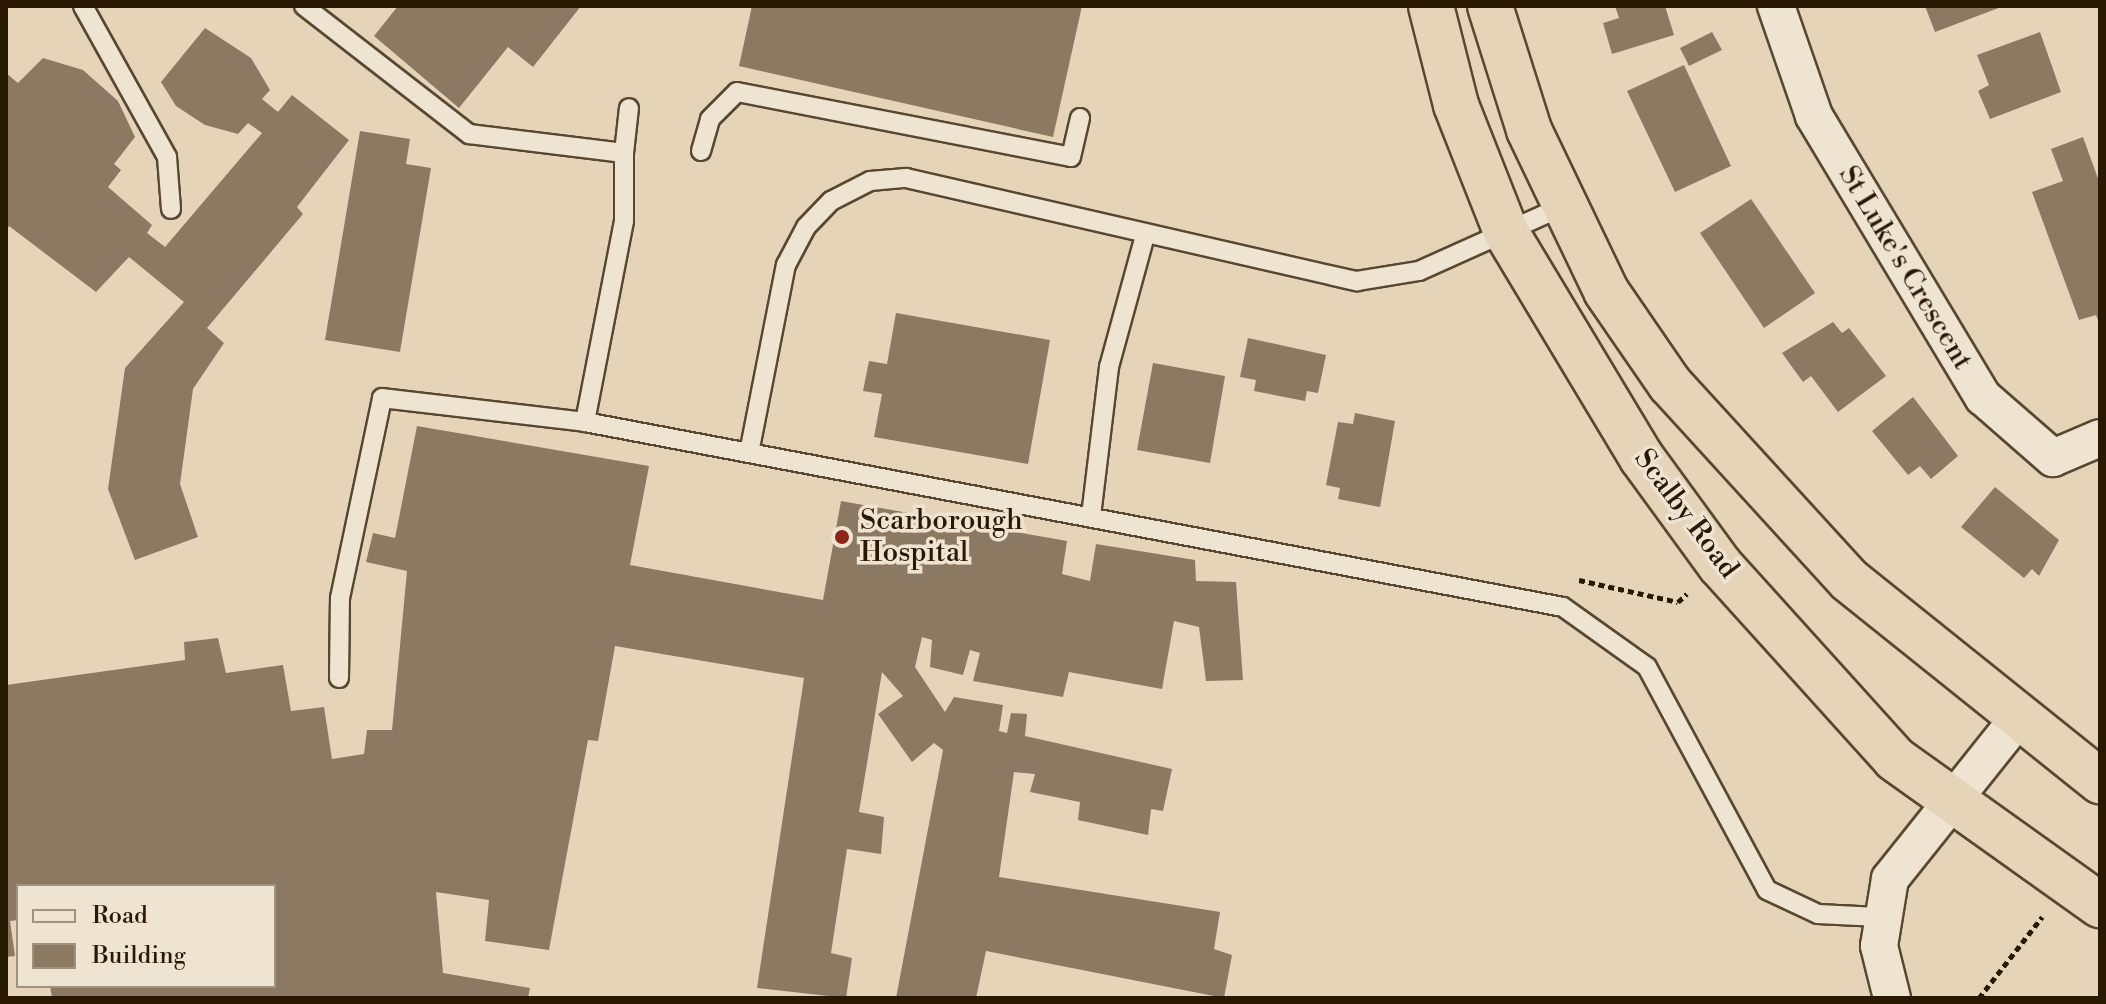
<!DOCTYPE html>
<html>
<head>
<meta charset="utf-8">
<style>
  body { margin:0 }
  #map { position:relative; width:2106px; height:1004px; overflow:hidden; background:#e6d4b9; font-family:"Libre Bodoni",serif }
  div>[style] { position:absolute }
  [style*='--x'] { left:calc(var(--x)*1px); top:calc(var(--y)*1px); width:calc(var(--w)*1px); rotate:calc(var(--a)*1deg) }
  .building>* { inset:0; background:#8b7a61 }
  .path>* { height:5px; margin-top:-2.5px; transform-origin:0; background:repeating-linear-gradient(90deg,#291901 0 6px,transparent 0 10px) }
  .roads { filter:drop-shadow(2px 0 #58482f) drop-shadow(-2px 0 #58482f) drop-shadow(0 2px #58482f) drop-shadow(0 -2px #58482f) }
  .service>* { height:18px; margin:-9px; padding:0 9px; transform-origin:9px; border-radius:9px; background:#efe3d2 }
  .minor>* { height:36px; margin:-18px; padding:0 18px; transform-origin:18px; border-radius:18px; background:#efe3d2 }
  .trunk>* { height:44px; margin:-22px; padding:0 22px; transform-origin:22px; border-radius:22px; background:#e6d4b9 }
  .dots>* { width:22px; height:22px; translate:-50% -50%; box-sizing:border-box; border:4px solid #efe3d2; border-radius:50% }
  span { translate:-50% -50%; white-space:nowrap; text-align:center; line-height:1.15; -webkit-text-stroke:7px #efe3d2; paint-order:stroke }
  .street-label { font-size:28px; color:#291901 }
  .poi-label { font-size:28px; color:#291901 }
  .left { translate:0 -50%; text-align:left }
  .frame { position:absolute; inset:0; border:8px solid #291901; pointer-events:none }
  .legend { position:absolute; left:16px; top:884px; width:260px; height:104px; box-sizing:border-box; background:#efe3d2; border:2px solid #a0927e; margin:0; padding:10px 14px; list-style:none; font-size:24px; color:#291901 }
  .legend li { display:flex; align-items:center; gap:16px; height:40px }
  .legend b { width:40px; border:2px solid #a0927e }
</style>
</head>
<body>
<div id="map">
  <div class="building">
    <i style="clip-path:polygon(398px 6px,581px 6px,533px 67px,508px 47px,459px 108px,374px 36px)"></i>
    <i style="clip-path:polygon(752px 6px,1082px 6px,1053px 137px,739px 66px)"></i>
    <i style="clip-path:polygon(1615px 6px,1665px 6px,1674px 35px,1612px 54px,1603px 23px,1619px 18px)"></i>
    <i style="clip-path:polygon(1925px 6px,2004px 6px,1935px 32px)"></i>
    <i style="clip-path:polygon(205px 28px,251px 58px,270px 90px,262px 99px,278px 112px,292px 95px,349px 140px,297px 207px,303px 214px,207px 328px,224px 343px,193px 389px,180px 484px,198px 537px,135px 560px,108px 489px,125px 368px,184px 302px,129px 257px,96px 292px,9px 226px,6px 231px,6px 73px,18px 83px,43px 58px,83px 70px,118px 101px,135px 137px,114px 164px,121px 170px,108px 187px,152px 225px,147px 233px,165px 247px,262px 133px,248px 123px,238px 134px,205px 125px,176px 106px,161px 82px)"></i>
    <i style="clip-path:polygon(1712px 32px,1722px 50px,1689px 66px,1680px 48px)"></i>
    <i style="clip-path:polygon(2040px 32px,2061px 92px,1990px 119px,1978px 91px,1989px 85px,1977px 55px)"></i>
    <i style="clip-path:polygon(1684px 65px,1731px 166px,1675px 192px,1627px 91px)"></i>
    <i style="clip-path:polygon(360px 131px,410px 139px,406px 164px,431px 168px,400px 352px,325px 340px)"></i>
    <i style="clip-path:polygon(2083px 137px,2100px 184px,2100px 325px,2096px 315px,2079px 320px,2032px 192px,2063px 181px,2051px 149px)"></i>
    <i style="clip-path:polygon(1751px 199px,1815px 293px,1764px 328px,1700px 233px)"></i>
    <i style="clip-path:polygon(896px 313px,1050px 340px,1028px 464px,874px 437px,882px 394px,863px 391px,869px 361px,887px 364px)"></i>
    <i style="clip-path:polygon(1833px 322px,1842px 333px,1849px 328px,1886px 376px,1838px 412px,1811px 376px,1803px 382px,1782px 353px)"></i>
    <i style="clip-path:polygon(1248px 338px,1326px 355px,1318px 393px,1307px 391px,1305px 401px,1254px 391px,1256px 380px,1240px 377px)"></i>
    <i style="clip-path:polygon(1153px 363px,1225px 376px,1210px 463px,1137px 450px)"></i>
    <i style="clip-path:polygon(1913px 397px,1958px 456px,1931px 479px,1920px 466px,1908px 475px,1872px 431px)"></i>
    <i style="clip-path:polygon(1355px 413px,1395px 421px,1380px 507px,1338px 499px,1340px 488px,1326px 485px,1338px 422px,1353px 424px)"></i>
    <i style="clip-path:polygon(417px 426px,649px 466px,630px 565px,823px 600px,841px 501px,1067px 541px,1062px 574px,1090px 581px,1096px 544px,1195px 560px,1196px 581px,1236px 582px,1243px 680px,1206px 681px,1199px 627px,1174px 621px,1162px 689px,1069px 672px,1063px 697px,973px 681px,980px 653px,970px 650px,963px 675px,930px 667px,932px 640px,922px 637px,915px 667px,945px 712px,954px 697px,1003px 705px,999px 731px,1007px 733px,1011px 713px,1027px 714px,1025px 736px,1172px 769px,1163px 811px,1151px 809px,1148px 835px,1078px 820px,1080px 802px,1030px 792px,1035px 774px,1014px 772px,999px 877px,1220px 912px,1214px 949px,1232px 955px,1224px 998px,986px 951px,976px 998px,896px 998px,943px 750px,934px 743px,912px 762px,878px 714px,903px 696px,882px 672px,859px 812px,884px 817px,881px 854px,847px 849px,831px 953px,852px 958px,846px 998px,757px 988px,804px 678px,615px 646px,598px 741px,588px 740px,549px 950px,485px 941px,489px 900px,436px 892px,443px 973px,530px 988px,528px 998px,52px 998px,50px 986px,274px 986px,274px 886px,18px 886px,18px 920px,10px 921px,15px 956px,6px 957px,6px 685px,185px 660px,184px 642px,218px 638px,226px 673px,283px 665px,291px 711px,324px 707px,332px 759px,364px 754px,367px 730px,392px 730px,407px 571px,366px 562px,373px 533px,395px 538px)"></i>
    <i style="clip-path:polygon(1995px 487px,2059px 540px,2039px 576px,2032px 569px,2024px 578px,1961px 527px)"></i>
  </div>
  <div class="path">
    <i style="--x:1579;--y:580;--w:101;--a:12.5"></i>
    <i style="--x:1678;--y:602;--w:12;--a:-42"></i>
    <i style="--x:1979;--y:998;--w:103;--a:-52.1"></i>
  </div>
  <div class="roads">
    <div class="service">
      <i style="--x:83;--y:6;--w:173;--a:60.9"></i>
      <i style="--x:167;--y:157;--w:52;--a:85.6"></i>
      <i style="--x:304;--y:6;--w:209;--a:37.8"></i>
      <i style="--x:469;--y:134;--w:156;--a:7"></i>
      <i style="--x:624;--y:153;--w:68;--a:90"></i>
      <i style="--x:624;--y:221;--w:205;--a:101"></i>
      <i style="--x:701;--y:151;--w:33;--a:-74"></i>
      <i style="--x:710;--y:119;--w:38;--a:-45"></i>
      <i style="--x:737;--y:92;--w:340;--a:11"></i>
      <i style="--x:1071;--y:157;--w:40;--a:-77"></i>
      <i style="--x:624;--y:153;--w:45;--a:-83.7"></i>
      <i style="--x:749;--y:453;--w:192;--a:-78.9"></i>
      <i style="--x:786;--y:265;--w:43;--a:-62.2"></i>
      <i style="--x:806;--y:227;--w:36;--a:-46"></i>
      <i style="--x:831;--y:201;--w:44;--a:-27.1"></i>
      <i style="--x:870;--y:181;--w:36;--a:-5"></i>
      <i style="--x:906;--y:178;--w:463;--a:12.9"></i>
      <i style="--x:1357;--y:281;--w:63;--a:-9.2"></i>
      <i style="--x:1419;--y:271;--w:161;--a:-24.2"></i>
      <i style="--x:1091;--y:516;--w:150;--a:-83.1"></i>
      <i style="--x:1109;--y:367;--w:137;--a:-74.7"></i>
      <i style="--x:339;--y:678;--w:80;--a:-89.3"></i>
      <i style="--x:340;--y:598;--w:204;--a:-78.1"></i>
      <i style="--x:382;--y:398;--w:204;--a:6.7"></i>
      <i style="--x:585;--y:422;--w:995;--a:10.71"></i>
      <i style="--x:1563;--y:607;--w:103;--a:35.5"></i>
      <i style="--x:1647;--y:667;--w:253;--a:61.7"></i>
      <i style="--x:1767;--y:890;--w:56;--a:25.2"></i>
      <i style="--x:1818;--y:914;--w:61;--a:2.8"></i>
    </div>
    <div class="minor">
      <i style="--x:1776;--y:6;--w:116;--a:70.9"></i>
      <i style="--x:1814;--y:116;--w:328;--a:59"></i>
      <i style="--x:1983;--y:397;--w:93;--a:41.1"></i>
      <i style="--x:2053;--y:458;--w:51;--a:-23.1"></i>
      <i style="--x:1892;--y:998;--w:54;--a:-104"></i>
      <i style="--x:1879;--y:946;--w:68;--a:-80.7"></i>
      <i style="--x:1890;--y:879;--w:202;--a:-51.4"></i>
    </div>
    <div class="trunk">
      <i style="--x:1431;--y:6;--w:102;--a:75.8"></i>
      <i style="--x:1456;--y:105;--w:136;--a:68.5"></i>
      <i style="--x:1506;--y:232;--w:264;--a:59"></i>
      <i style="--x:1642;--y:458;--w:132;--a:53.9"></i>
      <i style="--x:1720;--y:565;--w:261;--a:47.9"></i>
      <i style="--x:1895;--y:759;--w:252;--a:35.5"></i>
      <i style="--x:1490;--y:6;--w:130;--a:72.5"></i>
      <i style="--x:1529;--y:130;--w:178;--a:64.4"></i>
      <i style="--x:1606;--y:291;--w:113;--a:55.5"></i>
      <i style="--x:1670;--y:384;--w:265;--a:47.6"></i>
      <i style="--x:1849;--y:580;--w:322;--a:38.7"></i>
    </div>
  </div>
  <div class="dots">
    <i style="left:842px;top:537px;background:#8f2418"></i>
  </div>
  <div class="street-label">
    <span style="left:1905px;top:268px;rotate:59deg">St Luke's Crescent</span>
    <span style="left:1686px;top:514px;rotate:53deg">Scalby Road</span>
  </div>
  <div class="poi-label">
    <span class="left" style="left:860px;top:537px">Scarborough<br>Hospital</span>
  </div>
  <div class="frame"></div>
  <ul class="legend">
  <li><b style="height:10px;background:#efe3d2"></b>Road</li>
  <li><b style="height:22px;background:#8b7a61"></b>Building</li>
  </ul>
</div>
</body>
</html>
